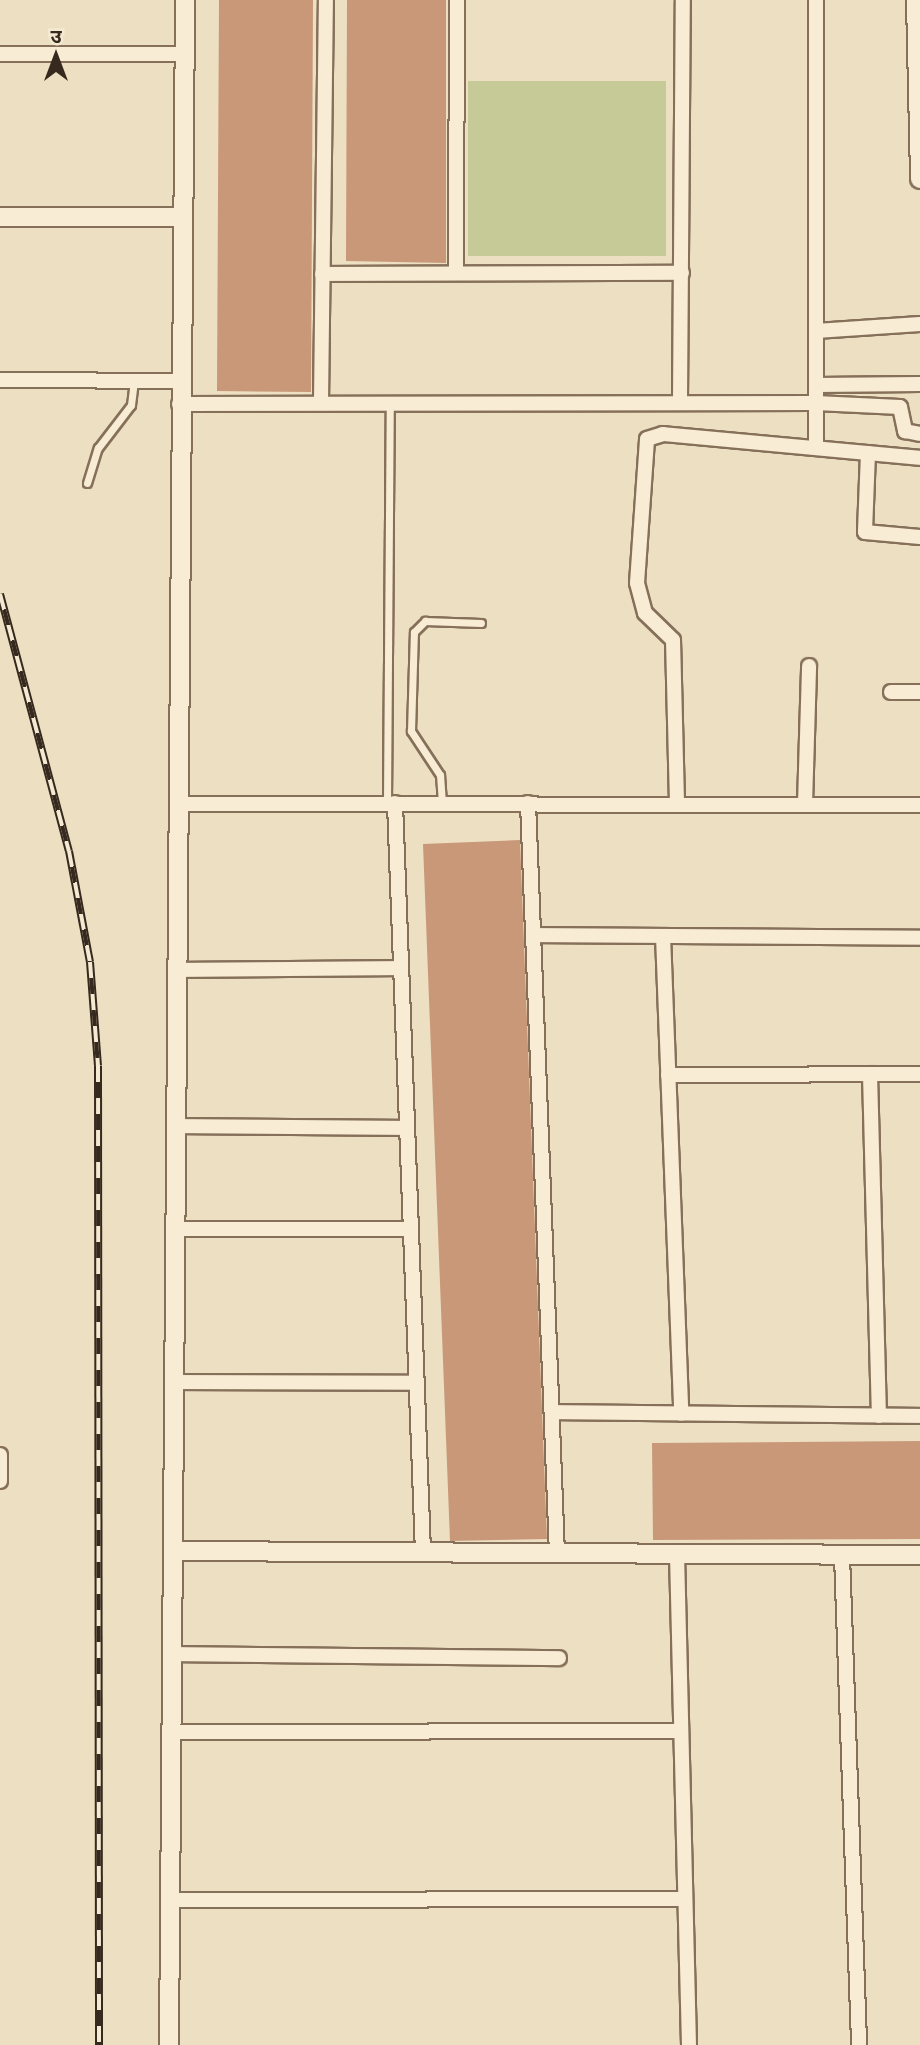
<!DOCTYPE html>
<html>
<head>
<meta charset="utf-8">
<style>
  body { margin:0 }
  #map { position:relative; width:920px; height:2045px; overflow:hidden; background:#ecdfc2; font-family:"Playfair Display","Noto Sans Devanagari",serif }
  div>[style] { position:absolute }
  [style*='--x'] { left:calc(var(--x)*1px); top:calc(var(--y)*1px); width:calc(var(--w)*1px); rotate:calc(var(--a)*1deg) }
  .green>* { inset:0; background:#c5ca96 }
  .building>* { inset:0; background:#c99879 }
  .roads { filter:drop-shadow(2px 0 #86705a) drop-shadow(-2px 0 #86705a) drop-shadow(0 2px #86705a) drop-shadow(0 -2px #86705a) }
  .service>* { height:7px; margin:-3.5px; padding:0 3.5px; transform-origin:3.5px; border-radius:3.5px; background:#f8ecd5 }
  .minor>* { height:14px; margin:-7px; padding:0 7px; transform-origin:7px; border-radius:7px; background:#f8ecd5 }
  .tertiary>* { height:18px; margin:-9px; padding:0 9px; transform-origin:9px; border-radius:9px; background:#f8ecd5 }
  .rail>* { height:8px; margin-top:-4px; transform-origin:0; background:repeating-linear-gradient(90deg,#f4e9d1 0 16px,#36291e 0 32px); box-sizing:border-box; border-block:2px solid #36291e }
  span { translate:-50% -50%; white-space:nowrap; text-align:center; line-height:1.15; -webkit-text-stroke:7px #f4e9d1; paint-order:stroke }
  .north { position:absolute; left:21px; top:21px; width:70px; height:70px; -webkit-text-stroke:5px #f4e9d1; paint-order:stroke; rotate:0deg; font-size:19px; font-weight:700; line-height:28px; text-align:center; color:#36291e }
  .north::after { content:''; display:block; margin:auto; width:24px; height:32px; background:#36291e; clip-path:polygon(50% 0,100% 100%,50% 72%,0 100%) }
</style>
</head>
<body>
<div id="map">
  <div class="green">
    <i style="clip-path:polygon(468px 81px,666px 81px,666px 256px,468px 256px)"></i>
  </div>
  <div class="building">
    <i style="clip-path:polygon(219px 0,313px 0,311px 392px,217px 391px)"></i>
    <i style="clip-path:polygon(347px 0,446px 0,446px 263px,346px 261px)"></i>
    <i style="clip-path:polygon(520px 840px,547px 1539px,450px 1541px,423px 844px)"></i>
    <i style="clip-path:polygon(920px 1441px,920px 1539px,653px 1540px,652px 1443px)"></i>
  </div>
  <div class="roads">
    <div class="service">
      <i style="--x:87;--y:483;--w:37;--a:-73"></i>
      <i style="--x:98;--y:448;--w:54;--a:-52.5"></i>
      <i style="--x:131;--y:405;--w:24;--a:-83"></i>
      <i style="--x:387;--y:803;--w:401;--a:-89.6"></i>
      <i style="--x:442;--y:803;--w:28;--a:-94"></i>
      <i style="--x:440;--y:775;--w:53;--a:-123.4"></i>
      <i style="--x:411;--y:731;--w:99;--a:-88.3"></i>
      <i style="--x:414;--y:632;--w:16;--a:-45"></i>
      <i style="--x:425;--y:621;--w:56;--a:2"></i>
    </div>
    <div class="minor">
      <i style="--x:816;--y:0;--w:447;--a:90"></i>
      <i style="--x:0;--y:54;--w:184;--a:0"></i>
      <i style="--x:456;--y:271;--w:271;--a:-89.8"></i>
      <i style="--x:322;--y:274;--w:360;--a:-0.2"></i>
      <i style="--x:816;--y:331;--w:104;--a:-3.9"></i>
      <i style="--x:0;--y:380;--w:181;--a:0.3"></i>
      <i style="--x:816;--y:385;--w:104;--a:-0.6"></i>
      <i style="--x:680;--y:401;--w:401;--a:-89.6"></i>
      <i style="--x:321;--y:402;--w:402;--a:-89.3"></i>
      <i style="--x:179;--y:404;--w:637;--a:-0.09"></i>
      <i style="--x:816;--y:403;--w:84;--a:2.7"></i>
      <i style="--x:900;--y:407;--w:25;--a:78"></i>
      <i style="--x:905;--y:431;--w:15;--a:11"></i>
      <i style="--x:868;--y:453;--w:79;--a:92.2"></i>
      <i style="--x:865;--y:532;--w:55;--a:5.2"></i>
      <i style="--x:891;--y:692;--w:29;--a:0"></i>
      <i style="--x:395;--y:803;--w:751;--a:87.86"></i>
      <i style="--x:528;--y:803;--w:751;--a:87.79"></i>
      <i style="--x:677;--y:803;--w:163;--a:-91.4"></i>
      <i style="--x:673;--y:640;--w:39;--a:-136"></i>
      <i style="--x:645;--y:613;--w:31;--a:-105"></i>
      <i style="--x:637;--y:583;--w:144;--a:-86"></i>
      <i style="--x:647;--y:439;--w:17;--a:-17"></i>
      <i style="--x:663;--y:434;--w:258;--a:5.3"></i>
      <i style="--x:177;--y:804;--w:743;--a:0.08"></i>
      <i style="--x:805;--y:804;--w:138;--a:-88.3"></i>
      <i style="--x:533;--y:935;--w:387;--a:0.4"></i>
      <i style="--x:663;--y:936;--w:478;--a:87.8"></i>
      <i style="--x:177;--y:970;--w:224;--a:-0.5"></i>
      <i style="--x:870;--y:1074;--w:342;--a:88.5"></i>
      <i style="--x:668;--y:1075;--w:252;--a:-0.2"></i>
      <i style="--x:176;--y:1126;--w:231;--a:0.5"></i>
      <i style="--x:175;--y:1229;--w:236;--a:0"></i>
      <i style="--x:175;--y:1382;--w:241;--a:0.2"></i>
      <i style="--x:552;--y:1412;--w:368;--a:0.6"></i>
      <i style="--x:0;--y:1455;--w:26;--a:90"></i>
      <i style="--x:677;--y:1554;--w:491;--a:88.6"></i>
      <i style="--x:842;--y:1555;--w:490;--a:88"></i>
      <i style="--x:172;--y:1654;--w:387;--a:0.6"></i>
      <i style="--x:172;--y:1732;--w:509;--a:-0.11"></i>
      <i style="--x:170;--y:1900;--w:515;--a:-0.11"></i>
    </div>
    <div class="tertiary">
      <i style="--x:916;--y:0;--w:179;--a:88.7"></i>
      <i style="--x:0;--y:217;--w:183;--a:0"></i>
      <i style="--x:173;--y:1551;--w:747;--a:0.31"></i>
      <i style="--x:169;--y:2045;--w:2045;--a:-89.55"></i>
    </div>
  </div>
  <div class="rail">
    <i style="--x:0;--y:594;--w:266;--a:75"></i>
    <i style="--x:69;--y:851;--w:113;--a:79.3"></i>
    <i style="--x:90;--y:962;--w:104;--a:85.6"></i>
    <i style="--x:98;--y:1066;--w:979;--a:89.94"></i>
  </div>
  <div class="north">उ</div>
</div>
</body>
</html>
